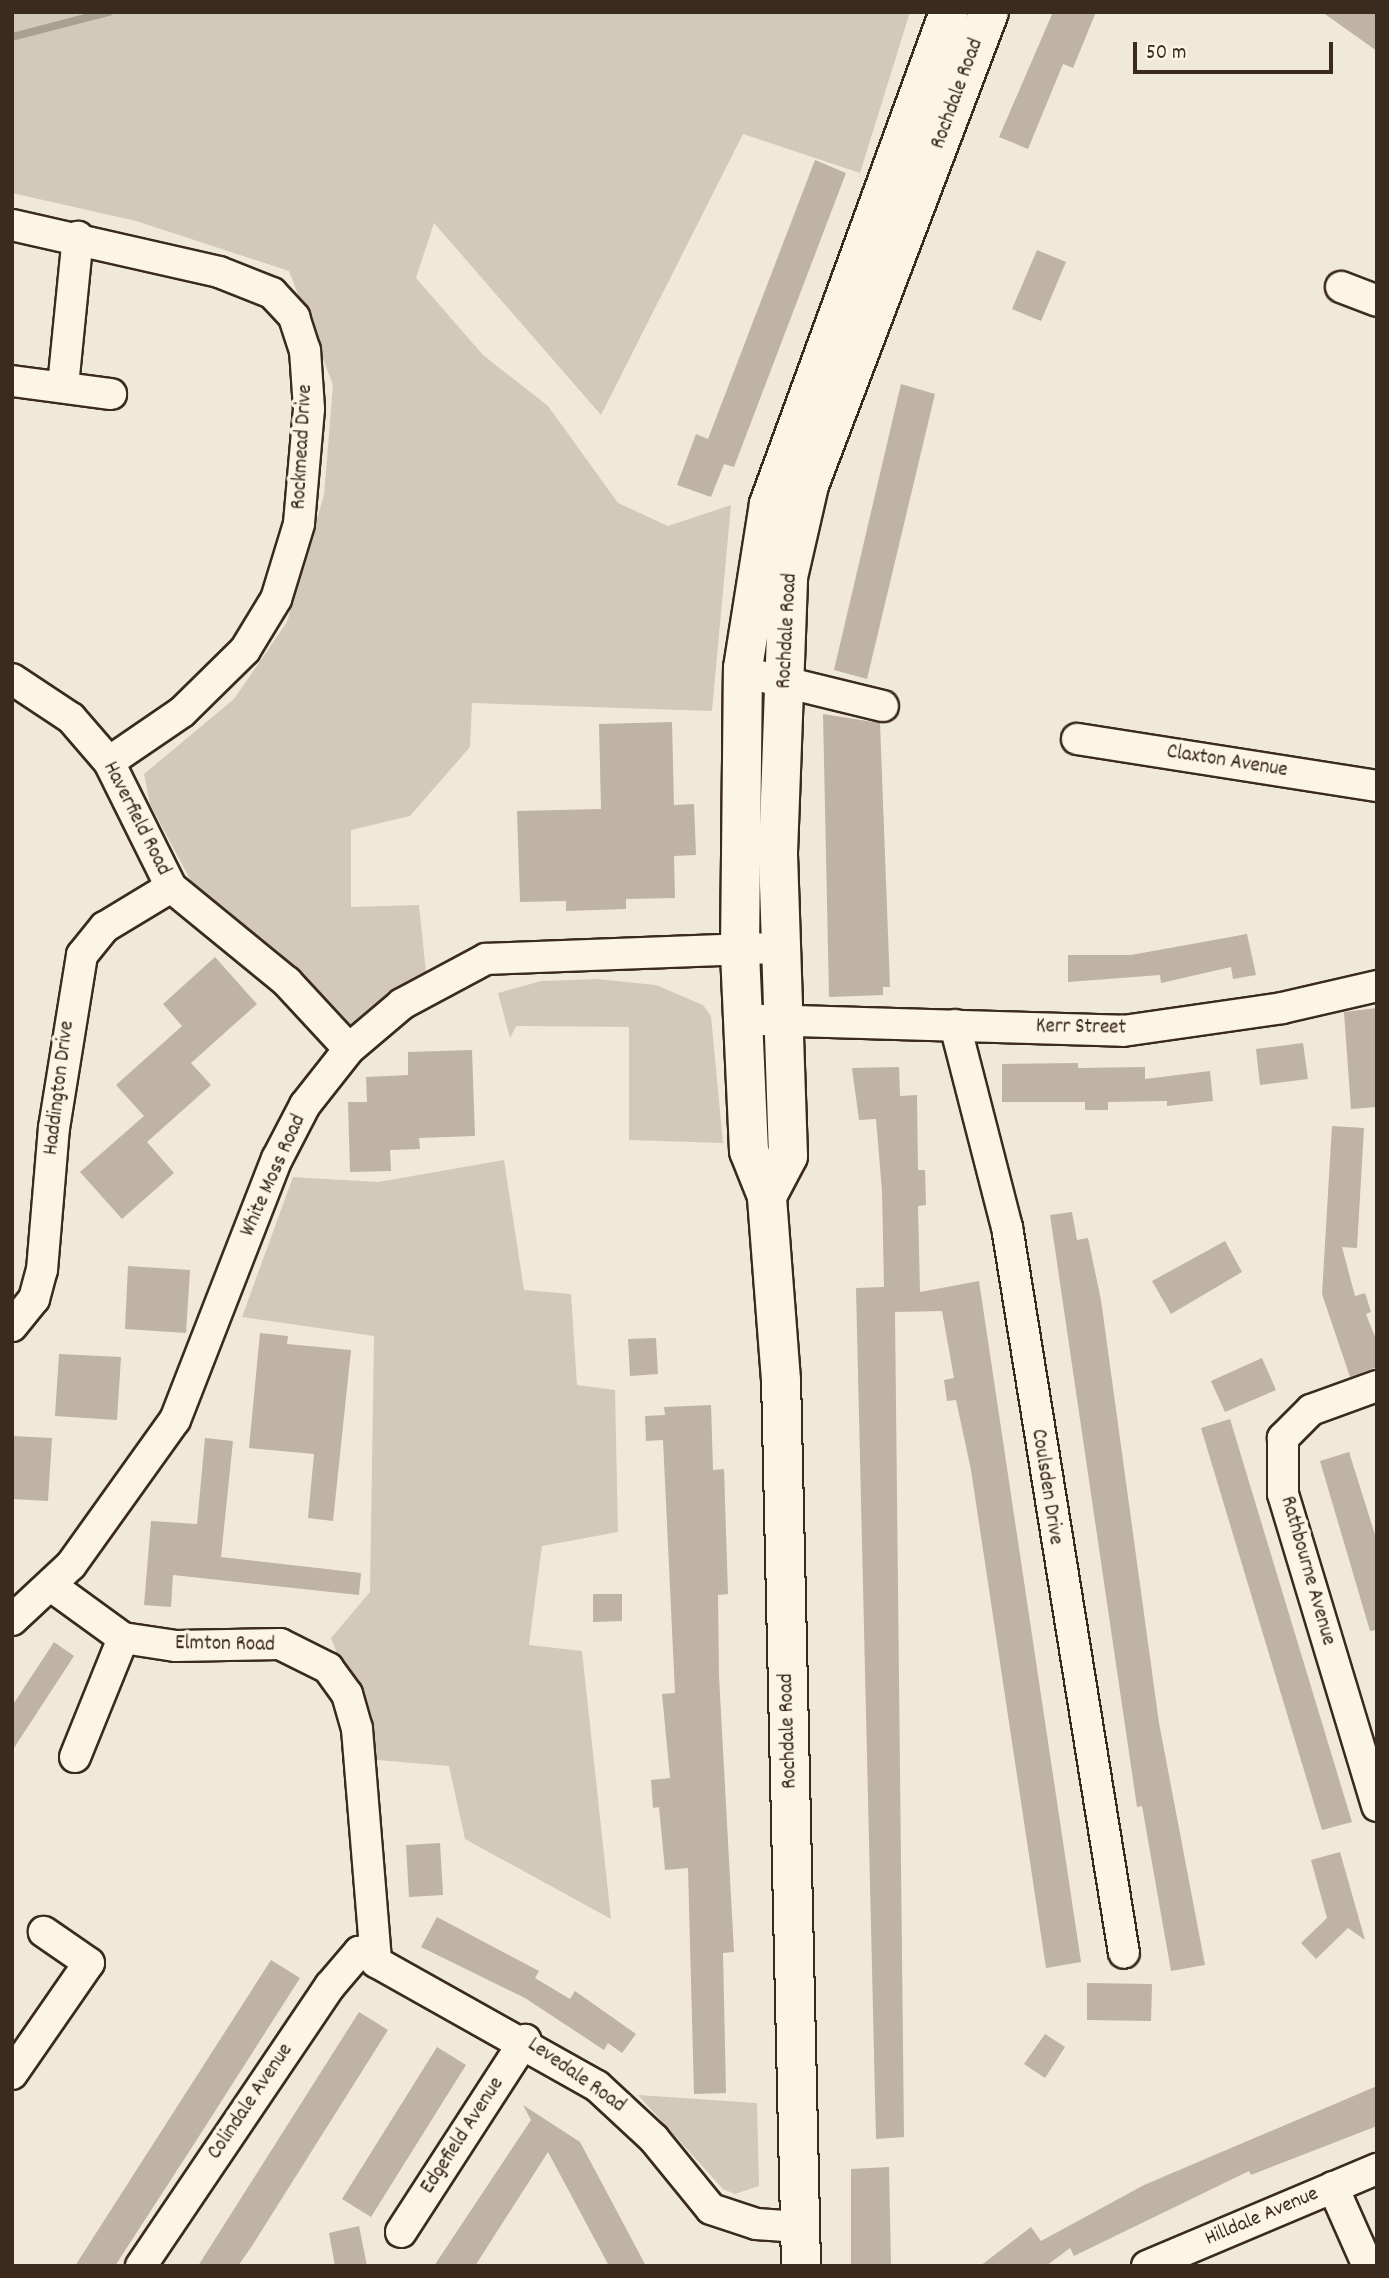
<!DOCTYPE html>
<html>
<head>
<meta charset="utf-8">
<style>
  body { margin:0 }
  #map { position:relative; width:1389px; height:2278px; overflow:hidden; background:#f0e9d9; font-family:Dekko,sans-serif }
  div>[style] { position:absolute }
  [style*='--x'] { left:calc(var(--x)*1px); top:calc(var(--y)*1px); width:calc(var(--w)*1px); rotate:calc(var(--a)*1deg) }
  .green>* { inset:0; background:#d2c9ba }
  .stream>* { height:8px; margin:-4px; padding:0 4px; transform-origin:4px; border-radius:4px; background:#aaa091 }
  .building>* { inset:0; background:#beb3a4 }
  .roads { filter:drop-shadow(2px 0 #3b2a1e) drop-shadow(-2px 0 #3b2a1e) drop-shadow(0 2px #3b2a1e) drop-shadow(0 -2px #3b2a1e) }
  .minor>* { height:30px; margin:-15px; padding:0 15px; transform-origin:15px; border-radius:15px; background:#fcf5e5 }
  .primary>* { height:38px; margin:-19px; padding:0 19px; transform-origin:19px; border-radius:19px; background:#fcf5e5 }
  span { translate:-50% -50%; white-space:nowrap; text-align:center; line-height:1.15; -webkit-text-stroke:7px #fcf5e5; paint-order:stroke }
  .street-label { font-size:21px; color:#3b2a1e }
  .frame { position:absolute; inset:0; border:14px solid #3b2a1e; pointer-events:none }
  .scale { position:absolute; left:1133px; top:42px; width:200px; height:32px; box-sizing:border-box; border:4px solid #3b2a1e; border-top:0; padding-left:9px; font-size:21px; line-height:24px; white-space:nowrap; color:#3b2a1e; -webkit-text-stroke:5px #fcf5e5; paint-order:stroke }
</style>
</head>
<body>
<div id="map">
  <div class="green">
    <i style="clip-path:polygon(12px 12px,910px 12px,860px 173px,743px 134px,601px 415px,434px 223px,416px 278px,483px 355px,548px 406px,618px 503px,668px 526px,731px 505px,712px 711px,472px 703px,470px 747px,410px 816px,351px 830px,351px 907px,419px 905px,427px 982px,347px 1037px,192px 883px,150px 804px,144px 774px,234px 699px,287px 622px,324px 495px,333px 385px,289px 271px,136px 221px,12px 193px)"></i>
    <i style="clip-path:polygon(597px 979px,656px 985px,703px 1005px,711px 1016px,723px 1143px,629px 1140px,629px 1027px,516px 1026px,510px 1038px,498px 993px,541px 981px)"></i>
    <i style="clip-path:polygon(504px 1160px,524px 1290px,571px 1294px,577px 1385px,615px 1390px,618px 1532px,542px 1546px,529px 1645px,582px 1651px,611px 1919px,465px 1839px,449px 1766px,377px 1760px,331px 1638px,370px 1592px,374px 1336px,242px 1317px,293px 1177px,378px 1182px)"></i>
    <i style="clip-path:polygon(638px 2095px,757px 2103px,759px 2186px,735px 2194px,723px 2189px)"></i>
  </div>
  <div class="stream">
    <i style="--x:12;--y:37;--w:100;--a:-14.5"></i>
  </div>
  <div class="building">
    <i style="clip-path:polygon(1053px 12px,1096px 12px,1073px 68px,1063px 64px,1028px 149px,999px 137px)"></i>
    <i style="clip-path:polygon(1322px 12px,1377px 12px,1377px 51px)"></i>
    <i style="clip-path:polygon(815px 160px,846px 173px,734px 467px,724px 464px,711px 497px,677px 485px,696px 434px,708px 439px)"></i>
    <i style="clip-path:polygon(1037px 250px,1066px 262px,1041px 321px,1012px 309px)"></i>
    <i style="clip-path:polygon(901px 384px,935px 394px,867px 679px,834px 670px)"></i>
    <i style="clip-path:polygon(823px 714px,880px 723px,890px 987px,883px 987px,883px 995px,829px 997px)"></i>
    <i style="clip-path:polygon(672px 722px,674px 805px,694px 804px,696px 855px,674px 856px,675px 898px,626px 899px,626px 909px,566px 911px,566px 901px,520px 902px,517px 811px,601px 809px,599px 724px)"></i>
    <i style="clip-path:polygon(1247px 934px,1256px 975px,1233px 979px,1231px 967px,1161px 983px,1160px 975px,1068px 982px,1068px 955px,1131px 955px)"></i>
    <i style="clip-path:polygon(215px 957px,257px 1004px,191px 1063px,211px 1085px,147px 1142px,174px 1173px,122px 1219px,80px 1172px,144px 1116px,116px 1085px,182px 1026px,163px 1004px)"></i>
    <i style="clip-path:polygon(1377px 1008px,1377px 1107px,1351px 1109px,1344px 1012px)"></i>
    <i style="clip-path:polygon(1303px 1043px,1308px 1079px,1260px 1085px,1256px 1049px)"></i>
    <i style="clip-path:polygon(472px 1050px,475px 1136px,419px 1138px,420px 1149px,390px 1150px,391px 1171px,350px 1172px,348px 1102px,367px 1102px,366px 1077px,408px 1075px,408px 1052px)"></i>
    <i style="clip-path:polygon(1078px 1063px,1078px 1068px,1145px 1067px,1145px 1079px,1210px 1071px,1213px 1101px,1167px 1106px,1167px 1101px,1108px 1102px,1108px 1110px,1085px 1110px,1085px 1102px,1002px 1102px,1002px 1064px)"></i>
    <i style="clip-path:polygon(899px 1067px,900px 1096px,917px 1095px,918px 1170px,925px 1170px,926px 1205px,918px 1206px,920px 1292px,979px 1281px,1081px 1962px,1046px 1968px,971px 1470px,956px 1400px,947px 1401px,944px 1380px,954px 1378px,942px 1311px,895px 1312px,904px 2137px,876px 2139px,856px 1288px,884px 1287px,882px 1191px,876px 1119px,859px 1120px,852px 1068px)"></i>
    <i style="clip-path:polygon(1332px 1126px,1364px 1128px,1357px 1248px,1342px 1247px,1355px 1296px,1365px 1293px,1371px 1312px,1366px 1314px,1377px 1342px,1377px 1367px,1350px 1377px,1322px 1294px)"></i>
    <i style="clip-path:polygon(1072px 1212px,1077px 1240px,1088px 1238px,1101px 1300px,1159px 1723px,1205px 1965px,1171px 1971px,1142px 1806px,1137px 1807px,1050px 1215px)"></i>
    <i style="clip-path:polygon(1225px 1241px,1242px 1272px,1171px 1314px,1152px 1281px)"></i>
    <i style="clip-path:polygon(128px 1266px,190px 1270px,186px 1333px,125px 1329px)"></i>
    <i style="clip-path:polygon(260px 1333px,288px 1336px,287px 1344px,351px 1350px,333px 1521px,308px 1518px,314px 1454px,249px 1448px)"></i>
    <i style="clip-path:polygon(656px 1338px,658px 1374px,630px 1376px,628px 1339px)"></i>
    <i style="clip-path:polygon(59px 1354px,121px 1357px,117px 1420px,55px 1416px)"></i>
    <i style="clip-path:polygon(1262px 1358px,1276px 1390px,1225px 1412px,1211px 1381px)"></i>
    <i style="clip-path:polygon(711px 1405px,713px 1470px,724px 1469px,728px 1594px,718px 1595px,719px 1676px,734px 1952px,723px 1953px,726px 2093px,694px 2094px,688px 1868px,665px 1870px,659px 1807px,653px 1808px,651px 1780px,670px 1778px,662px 1694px,675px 1693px,663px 1440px,646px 1441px,645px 1416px,665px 1415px,664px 1407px)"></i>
    <i style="clip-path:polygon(1230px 1419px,1352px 1822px,1322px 1830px,1201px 1428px)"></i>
    <i style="clip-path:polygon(12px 1436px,52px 1438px,48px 1501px,12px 1499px)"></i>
    <i style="clip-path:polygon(205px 1438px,233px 1441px,221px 1557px,361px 1573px,359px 1595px,173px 1575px,171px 1607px,144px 1605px,151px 1521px,197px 1524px)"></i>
    <i style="clip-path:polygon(1349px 1452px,1377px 1541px,1377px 1630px,1370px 1631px,1320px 1461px)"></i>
    <i style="clip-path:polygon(593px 1594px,622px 1594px,622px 1621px,593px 1622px)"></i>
    <i style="clip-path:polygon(54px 1642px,74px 1656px,12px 1751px,12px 1706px)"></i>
    <i style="clip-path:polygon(440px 1843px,443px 1895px,409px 1897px,406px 1845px)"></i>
    <i style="clip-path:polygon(1340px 1852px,1365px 1940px,1348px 1928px,1316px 1959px,1301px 1943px,1327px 1918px,1311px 1860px)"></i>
    <i style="clip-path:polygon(437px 1917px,539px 1971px,535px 1978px,570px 1999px,575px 1991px,636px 2034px,622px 2053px,608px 2043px,604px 2050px,525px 1998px,421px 1947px)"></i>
    <i style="clip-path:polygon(271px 1960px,300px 1978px,196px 2141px,115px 2266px,75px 2266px)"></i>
    <i style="clip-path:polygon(1087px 1983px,1152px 1984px,1151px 2021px,1087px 2020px)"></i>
    <i style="clip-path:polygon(359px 2012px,388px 2030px,252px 2246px,238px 2266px,198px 2266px)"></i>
    <i style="clip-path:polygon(1045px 2034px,1065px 2047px,1045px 2078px,1024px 2064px)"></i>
    <i style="clip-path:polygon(437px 2047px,466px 2065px,371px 2217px,342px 2199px)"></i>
    <i style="clip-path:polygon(1377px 2086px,1377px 2126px,1251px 2175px,1249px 2171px,1074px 2256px,1070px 2248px,1046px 2266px,980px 2266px,1031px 2227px,1041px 2241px,1144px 2185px)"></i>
    <i style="clip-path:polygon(523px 2105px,580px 2142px,646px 2266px,609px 2266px,548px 2152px,475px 2266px,434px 2266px,531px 2120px)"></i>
    <i style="clip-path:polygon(889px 2167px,891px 2266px,851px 2266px,851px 2169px)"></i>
    <i style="clip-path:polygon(359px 2226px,367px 2266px,335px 2266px,329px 2233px)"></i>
  </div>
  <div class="roads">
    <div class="minor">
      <i style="--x:12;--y:225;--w:212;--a:12.8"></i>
      <i style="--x:219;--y:272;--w:57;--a:21.6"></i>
      <i style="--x:272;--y:293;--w:33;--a:47"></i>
      <i style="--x:294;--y:317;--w:35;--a:72"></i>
      <i style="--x:305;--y:350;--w:59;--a:86.1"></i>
      <i style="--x:309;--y:409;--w:115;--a:95"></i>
      <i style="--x:299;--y:524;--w:78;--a:107"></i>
      <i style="--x:276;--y:599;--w:60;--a:121.3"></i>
      <i style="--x:245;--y:650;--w:88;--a:135.5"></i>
      <i style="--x:182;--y:712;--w:88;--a:145.6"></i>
      <i style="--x:1341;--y:287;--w:39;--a:21"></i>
      <i style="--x:12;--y:381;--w:100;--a:7.5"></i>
      <i style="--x:63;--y:386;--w:150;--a:-84.3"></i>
      <i style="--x:743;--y:672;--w:144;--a:13.7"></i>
      <i style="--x:12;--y:679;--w:71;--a:33.5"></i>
      <i style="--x:71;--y:718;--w:58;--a:49.2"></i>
      <i style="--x:109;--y:762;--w:140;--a:63.6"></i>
      <i style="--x:171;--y:887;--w:150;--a:39.3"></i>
      <i style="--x:287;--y:982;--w:91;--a:47.2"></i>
      <i style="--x:1077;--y:739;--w:304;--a:8.9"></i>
      <i style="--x:762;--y:1020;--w:361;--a:1.7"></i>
      <i style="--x:1123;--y:1031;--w:161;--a:-8.2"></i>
      <i style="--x:1282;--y:1008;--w:98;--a:-13"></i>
      <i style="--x:955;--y:1025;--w:209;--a:75.6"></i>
      <i style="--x:1007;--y:1227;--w:735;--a:80.85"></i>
      <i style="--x:12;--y:1326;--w:35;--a:-51"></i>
      <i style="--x:34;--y:1299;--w:30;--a:-75"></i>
      <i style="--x:42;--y:1270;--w:143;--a:-85.2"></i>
      <i style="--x:54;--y:1128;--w:175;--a:-80.8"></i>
      <i style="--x:82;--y:955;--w:36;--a:-51"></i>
      <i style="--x:105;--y:927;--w:77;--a:-31.2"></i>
      <i style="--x:1377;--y:1386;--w:70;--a:160"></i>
      <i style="--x:1311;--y:1410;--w:40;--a:135"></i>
      <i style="--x:1283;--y:1438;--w:56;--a:90"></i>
      <i style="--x:1283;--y:1494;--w:326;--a:73.2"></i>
      <i style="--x:50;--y:1585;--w:90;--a:36"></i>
      <i style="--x:123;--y:1638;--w:54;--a:8.6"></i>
      <i style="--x:176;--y:1646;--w:104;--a:-1.1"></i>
      <i style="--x:280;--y:1644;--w:54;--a:26.6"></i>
      <i style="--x:328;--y:1668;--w:32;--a:54"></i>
      <i style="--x:347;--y:1694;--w:36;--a:74"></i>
      <i style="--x:357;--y:1729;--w:234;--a:85.3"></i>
      <i style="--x:376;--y:1962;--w:253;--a:29.3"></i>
      <i style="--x:597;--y:2086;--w:78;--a:42.9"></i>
      <i style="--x:654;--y:2139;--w:90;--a:50.8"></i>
      <i style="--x:711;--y:2209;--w:47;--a:18.4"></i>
      <i style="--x:756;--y:2224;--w:44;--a:3.9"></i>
      <i style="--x:12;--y:1620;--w:81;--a:-43"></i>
      <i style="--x:71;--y:1565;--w:178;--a:-54.4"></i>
      <i style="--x:175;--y:1420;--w:280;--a:-68.7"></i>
      <i style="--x:277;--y:1159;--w:61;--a:-62.6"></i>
      <i style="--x:305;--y:1105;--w:71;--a:-51.8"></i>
      <i style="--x:349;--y:1049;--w:70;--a:-40.3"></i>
      <i style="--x:402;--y:1004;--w:95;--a:-28.2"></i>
      <i style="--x:486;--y:959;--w:293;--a:-2.2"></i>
      <i style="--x:75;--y:1757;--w:128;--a:-68"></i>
      <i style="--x:12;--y:2074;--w:135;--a:-55.3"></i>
      <i style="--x:89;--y:1963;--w:55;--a:-145.4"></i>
      <i style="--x:1333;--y:2187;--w:86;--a:66.1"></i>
      <i style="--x:401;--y:2232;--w:229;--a:-57.1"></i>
      <i style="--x:141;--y:2266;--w:338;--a:-56"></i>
      <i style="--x:330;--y:1986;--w:45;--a:-49.5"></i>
      <i style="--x:359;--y:1952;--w:12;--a:0"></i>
      <i style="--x:1147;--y:2266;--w:250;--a:-22.9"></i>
    </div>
    <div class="primary">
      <i style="--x:767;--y:1196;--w:45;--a:-62.3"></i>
      <i style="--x:788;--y:1156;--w:303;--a:-91.9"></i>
      <i style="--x:778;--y:853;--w:276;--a:-87.9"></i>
      <i style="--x:788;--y:577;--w:94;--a:-77.1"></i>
      <i style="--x:809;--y:485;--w:506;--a:-69.17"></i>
      <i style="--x:801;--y:2266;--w:886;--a:-91.29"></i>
      <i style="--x:781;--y:1380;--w:185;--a:-94.4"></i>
      <i style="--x:767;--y:1196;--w:48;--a:-111.8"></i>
      <i style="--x:749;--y:1151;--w:201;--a:-92.6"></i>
      <i style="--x:740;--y:950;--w:282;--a:-89.4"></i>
      <i style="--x:743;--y:668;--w:166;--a:-81"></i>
      <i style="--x:769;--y:504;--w:524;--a:-69.9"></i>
    </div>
  </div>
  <div class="street-label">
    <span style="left:958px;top:94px;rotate:-70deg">Rochdale Road</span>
    <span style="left:303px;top:447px;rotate:-87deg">Rockmead Drive</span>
    <span style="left:788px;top:631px;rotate:-87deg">Rochdale Road</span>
    <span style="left:1227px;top:762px;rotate:9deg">Claxton Avenue</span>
    <span style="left:136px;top:819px;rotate:63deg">Haverfield Road</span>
    <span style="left:1081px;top:1028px;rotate:1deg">Kerr Street</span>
    <span style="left:60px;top:1088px;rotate:-83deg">Haddington Drive</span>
    <span style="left:274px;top:1176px;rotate:-66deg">White Moss Road</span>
    <span style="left:1046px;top:1487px;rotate:81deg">Coulsden Drive</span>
    <span style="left:1307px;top:1571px;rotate:74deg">Rathbourne Avenue</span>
    <span style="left:225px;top:1645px;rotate:1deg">Elmton Road</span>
    <span style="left:789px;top:1731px;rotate:-92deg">Rochdale Road</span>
    <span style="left:576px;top:2076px;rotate:35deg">Levedale Road</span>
    <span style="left:251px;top:2102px;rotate:-56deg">Colindale Avenue</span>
    <span style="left:463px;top:2136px;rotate:-57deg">Edgefield Avenue</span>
    <span style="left:1262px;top:2217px;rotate:-23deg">Hilldale Avenue</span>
  </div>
  <div class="frame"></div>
  <div class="scale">50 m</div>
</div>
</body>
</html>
